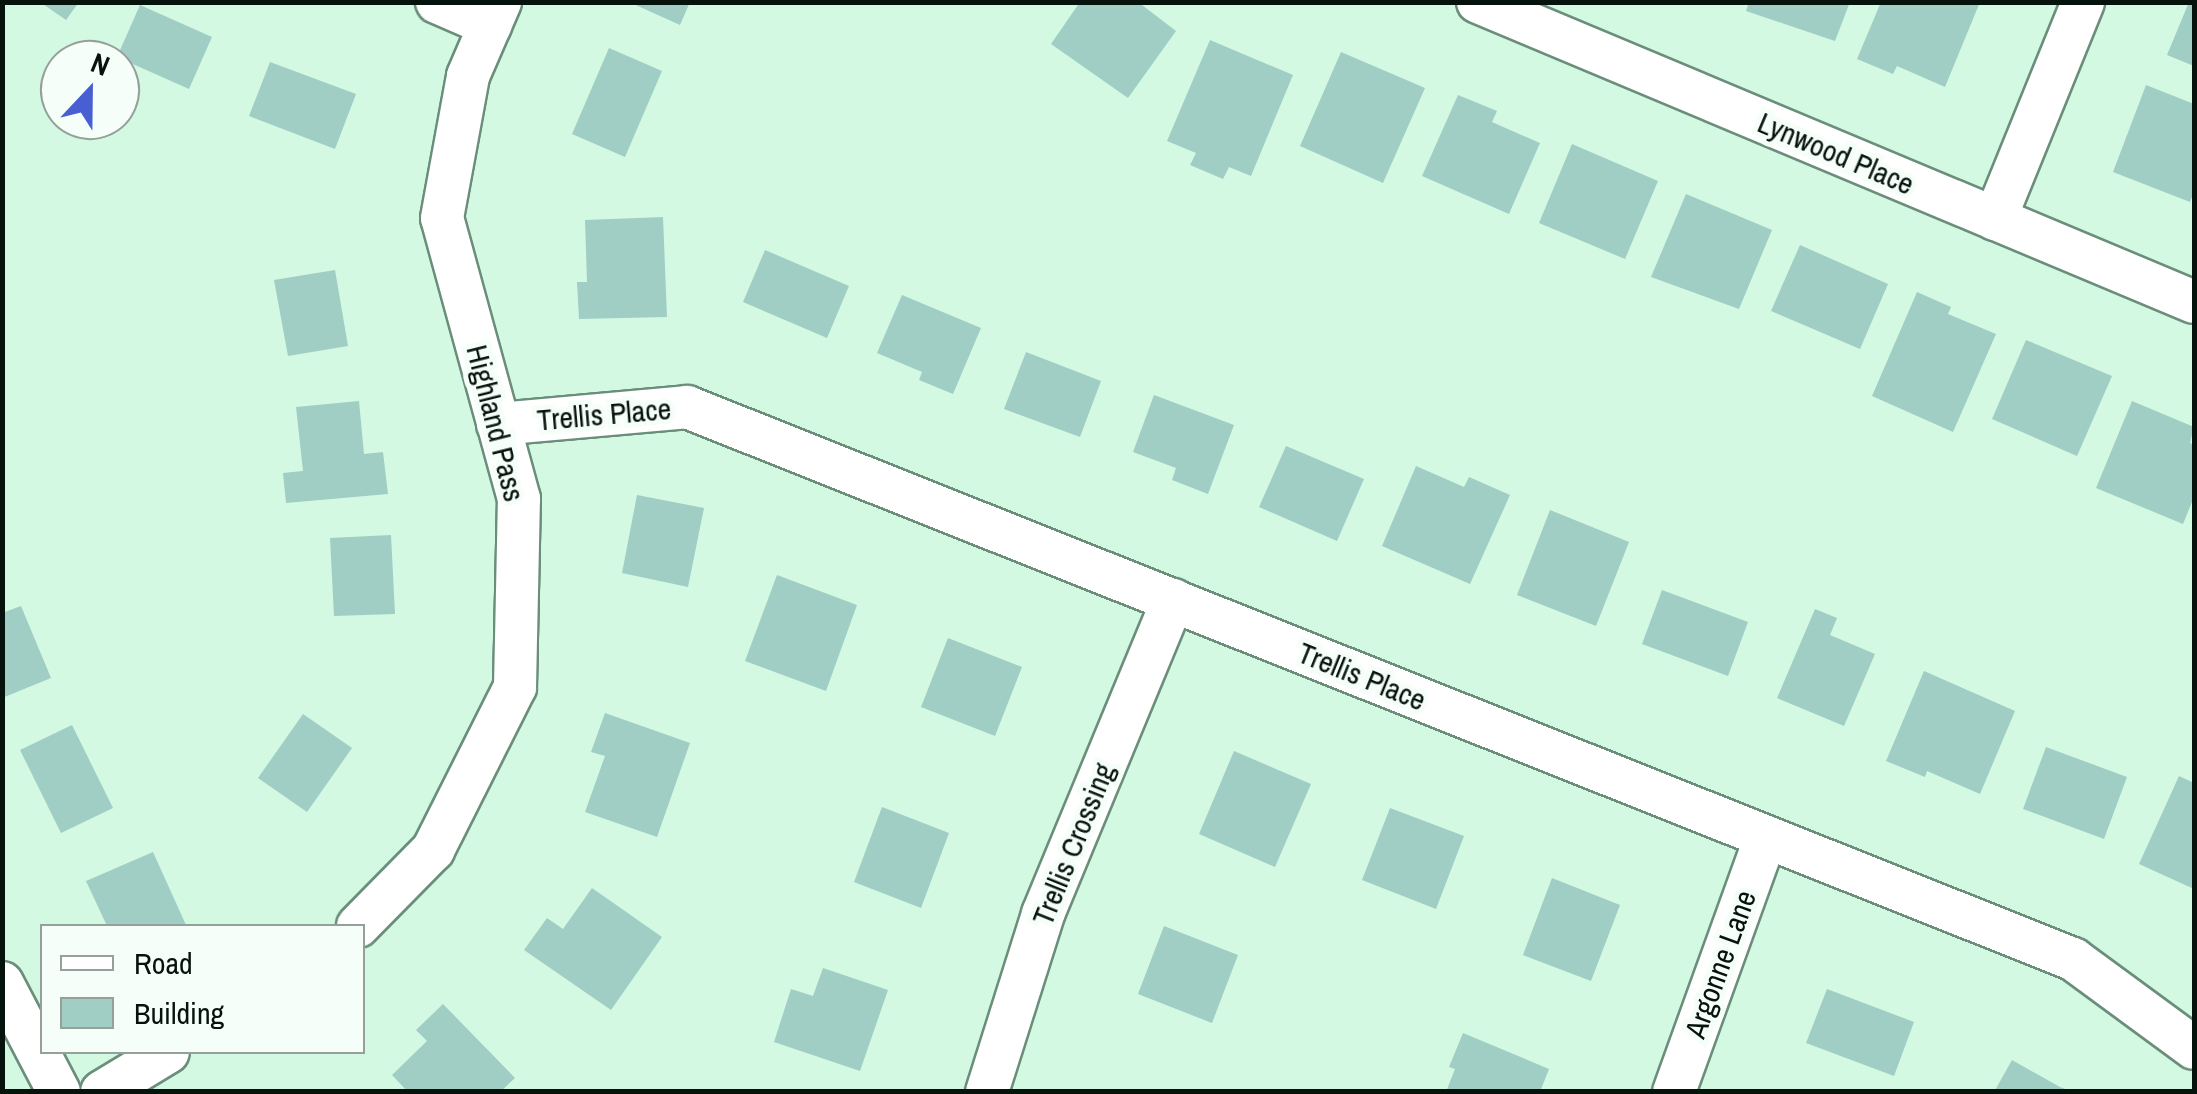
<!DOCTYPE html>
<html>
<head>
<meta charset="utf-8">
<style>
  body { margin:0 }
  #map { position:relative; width:2197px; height:1094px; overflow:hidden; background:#d3f9e3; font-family:"Archivo Narrow",sans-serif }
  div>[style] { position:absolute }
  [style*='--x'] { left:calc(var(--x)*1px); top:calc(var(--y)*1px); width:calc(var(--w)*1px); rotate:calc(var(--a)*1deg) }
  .building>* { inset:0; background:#a0cdc4 }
  .roads { filter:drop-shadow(2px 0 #6b8e7b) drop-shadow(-2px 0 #6b8e7b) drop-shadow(0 2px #6b8e7b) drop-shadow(0 -2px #6b8e7b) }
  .minor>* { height:42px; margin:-21px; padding:0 21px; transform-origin:21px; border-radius:21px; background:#fff }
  span { translate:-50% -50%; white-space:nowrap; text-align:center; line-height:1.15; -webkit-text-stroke:10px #f6fef9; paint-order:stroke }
  .street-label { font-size:30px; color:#06130c }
  .frame { position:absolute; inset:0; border:5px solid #06130c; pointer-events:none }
  .legend { position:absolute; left:40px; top:924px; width:325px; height:130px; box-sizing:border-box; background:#f6fef9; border:2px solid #96a09a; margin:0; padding:12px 18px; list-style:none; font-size:30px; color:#06130c }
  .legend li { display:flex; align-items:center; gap:20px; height:50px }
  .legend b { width:50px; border:2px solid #96a09a }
  .north { position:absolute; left:40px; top:40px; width:100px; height:100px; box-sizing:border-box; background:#f6fef9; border:2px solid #96a09a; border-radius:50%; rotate:22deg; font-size:28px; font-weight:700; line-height:40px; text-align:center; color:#06130c }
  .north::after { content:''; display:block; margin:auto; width:35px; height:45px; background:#475fd3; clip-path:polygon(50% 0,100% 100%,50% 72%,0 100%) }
</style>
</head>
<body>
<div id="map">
  <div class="building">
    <i style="clip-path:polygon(40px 2px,79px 2px,66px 20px)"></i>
    <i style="clip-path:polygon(629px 2px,690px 2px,680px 25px)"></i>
    <i style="clip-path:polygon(1080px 2px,1138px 2px,1176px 31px,1128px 98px,1051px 44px)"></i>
    <i style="clip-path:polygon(1749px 2px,1850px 2px,1835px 41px,1746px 11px)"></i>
    <i style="clip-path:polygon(1881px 2px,1980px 2px,1945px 87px,1897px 66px,1893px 74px,1857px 59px)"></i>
    <i style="clip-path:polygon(2189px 2px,2194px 2px,2194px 66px,2167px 55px)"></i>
    <i style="clip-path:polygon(140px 5px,212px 37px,189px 89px,117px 57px)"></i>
    <i style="clip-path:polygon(1210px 40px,1293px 75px,1251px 176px,1229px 167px,1223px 179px,1190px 165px,1196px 153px,1167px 141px)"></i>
    <i style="clip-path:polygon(609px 48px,662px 71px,625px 157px,572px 134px)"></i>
    <i style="clip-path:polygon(1341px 52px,1425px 88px,1383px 183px,1300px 146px)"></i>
    <i style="clip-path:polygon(270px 62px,356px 94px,335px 149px,249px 116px)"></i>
    <i style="clip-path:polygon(2146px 85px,2194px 104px,2194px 192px,2190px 202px,2113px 172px)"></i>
    <i style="clip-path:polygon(1458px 95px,1497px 111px,1492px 122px,1540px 143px,1509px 214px,1422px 176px)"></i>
    <i style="clip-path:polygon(1572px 144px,1658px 181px,1625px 259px,1539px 223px)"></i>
    <i style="clip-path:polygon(1686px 194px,1772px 230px,1739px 309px,1651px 277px)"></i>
    <i style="clip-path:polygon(663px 217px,667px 317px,579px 319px,577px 282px,587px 282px,585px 220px)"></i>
    <i style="clip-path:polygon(1800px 245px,1888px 284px,1860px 349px,1771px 311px)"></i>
    <i style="clip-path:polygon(765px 250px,849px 286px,827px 338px,743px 302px)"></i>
    <i style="clip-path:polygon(335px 270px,348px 346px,288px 356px,274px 280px)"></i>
    <i style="clip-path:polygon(1917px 292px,1951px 307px,1948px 314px,1996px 334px,1953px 432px,1872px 396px)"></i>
    <i style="clip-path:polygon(902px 295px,981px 328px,953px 394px,919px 380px,922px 372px,877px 353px)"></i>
    <i style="clip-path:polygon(2026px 340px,2112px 376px,2077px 456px,1992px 419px)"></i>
    <i style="clip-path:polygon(1026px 352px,1101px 381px,1080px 437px,1004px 409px)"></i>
    <i style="clip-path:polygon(1154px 395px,1234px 425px,1208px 494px,1172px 480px,1176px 468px,1133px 452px)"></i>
    <i style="clip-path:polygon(359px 401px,364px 454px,383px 452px,388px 494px,286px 503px,283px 473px,303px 471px,296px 407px)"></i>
    <i style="clip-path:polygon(2132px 401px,2194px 427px,2190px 443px,2194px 445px,2194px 497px,2183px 524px,2096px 488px)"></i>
    <i style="clip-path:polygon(1286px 446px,1364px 479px,1337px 541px,1259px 507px)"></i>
    <i style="clip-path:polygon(1416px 466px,1464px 487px,1469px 477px,1510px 495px,1470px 584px,1382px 546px)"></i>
    <i style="clip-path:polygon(637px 495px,704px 508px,688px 587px,622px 573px)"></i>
    <i style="clip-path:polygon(1550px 510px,1629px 542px,1596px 626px,1517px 595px)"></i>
    <i style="clip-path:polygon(391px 535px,395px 614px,334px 616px,330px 538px)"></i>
    <i style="clip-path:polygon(777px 575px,857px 605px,826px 691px,745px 661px)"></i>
    <i style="clip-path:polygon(1662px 590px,1748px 622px,1728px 676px,1642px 644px)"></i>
    <i style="clip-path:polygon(21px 606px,51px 678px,2px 698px,2px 613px)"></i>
    <i style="clip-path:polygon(1815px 609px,1837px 618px,1830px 635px,1875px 654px,1844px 726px,1777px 698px)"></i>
    <i style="clip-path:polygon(948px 638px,1022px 667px,995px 736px,921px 707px)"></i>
    <i style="clip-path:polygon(1924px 671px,2015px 711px,1980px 794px,1927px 771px,1925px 777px,1886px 761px)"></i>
    <i style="clip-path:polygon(605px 713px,690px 743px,657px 837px,585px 812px,605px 756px,591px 752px)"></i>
    <i style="clip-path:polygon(303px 714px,352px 748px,307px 812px,258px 778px)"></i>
    <i style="clip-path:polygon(72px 725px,113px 808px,61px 833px,20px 750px)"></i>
    <i style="clip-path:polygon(2046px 747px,2127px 777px,2104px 839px,2023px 809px)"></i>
    <i style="clip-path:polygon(1234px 751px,1311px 784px,1275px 867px,1199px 834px)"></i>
    <i style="clip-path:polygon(2179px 776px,2194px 783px,2194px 889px,2139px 864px)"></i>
    <i style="clip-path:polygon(882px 807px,949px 833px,921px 908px,854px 882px)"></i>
    <i style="clip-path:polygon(1390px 808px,1464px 836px,1436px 909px,1362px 880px)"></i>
    <i style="clip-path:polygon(153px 852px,186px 925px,107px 926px,86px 881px)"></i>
    <i style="clip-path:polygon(1552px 878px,1620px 905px,1591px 981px,1523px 955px)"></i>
    <i style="clip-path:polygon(592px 888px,662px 937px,611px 1010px,524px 950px,547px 918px,563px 929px)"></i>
    <i style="clip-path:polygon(1164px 926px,1238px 955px,1212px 1023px,1138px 994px)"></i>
    <i style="clip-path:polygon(823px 968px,888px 990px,860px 1071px,774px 1042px,791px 989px,813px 996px)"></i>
    <i style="clip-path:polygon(1827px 989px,1914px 1022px,1894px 1076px,1806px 1043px)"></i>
    <i style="clip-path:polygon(443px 1004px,515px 1078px,500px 1092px,408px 1092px,392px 1075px,427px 1041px,416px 1030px)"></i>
    <i style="clip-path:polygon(1463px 1033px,1549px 1069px,1540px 1092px,1446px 1092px,1455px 1069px,1449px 1067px)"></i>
    <i style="clip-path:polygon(2012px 1060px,2060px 1087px,2073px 1092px,1994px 1092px)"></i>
  </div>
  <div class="roads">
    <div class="minor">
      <i style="--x:437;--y:2;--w:58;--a:23.5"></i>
      <i style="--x:1478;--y:2;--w:776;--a:22.73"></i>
      <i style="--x:1995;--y:219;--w:234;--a:-67.9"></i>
      <i style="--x:498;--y:424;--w:190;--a:-5.1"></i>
      <i style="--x:687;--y:407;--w:1492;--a:21.72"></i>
      <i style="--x:2073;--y:959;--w:150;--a:36.3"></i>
      <i style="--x:358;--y:926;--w:107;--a:-45.4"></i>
      <i style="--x:433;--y:850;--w:182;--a:-63.3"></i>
      <i style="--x:515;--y:687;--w:188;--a:-88.8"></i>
      <i style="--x:519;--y:499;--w:291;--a:-105.3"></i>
      <i style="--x:442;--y:218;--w:144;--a:-79.6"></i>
      <i style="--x:468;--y:76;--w:81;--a:-66.6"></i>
      <i style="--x:2;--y:983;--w:123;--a:62.4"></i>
      <i style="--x:102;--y:1092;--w:77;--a:-31.2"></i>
      <i style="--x:987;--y:1092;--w:187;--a:-72.5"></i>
      <i style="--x:1043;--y:914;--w:340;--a:-67.5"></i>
      <i style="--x:1674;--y:1092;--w:271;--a:-70.2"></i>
    </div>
  </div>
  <div class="street-label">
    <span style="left:1836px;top:153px;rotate:23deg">Lynwood Place</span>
    <span style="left:604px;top:414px;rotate:-5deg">Trellis Place</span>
    <span style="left:496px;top:423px;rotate:76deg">Highland Pass</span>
    <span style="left:1362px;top:676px;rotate:22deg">Trellis Place</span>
    <span style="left:1073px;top:844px;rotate:-68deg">Trellis Crossing</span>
    <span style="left:1720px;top:964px;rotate:-70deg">Argonne Lane</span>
  </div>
  <div class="frame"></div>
  <ul class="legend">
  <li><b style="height:12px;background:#fff"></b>Road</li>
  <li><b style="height:28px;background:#a0cdc4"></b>Building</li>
  </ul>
  <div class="north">N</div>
</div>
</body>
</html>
